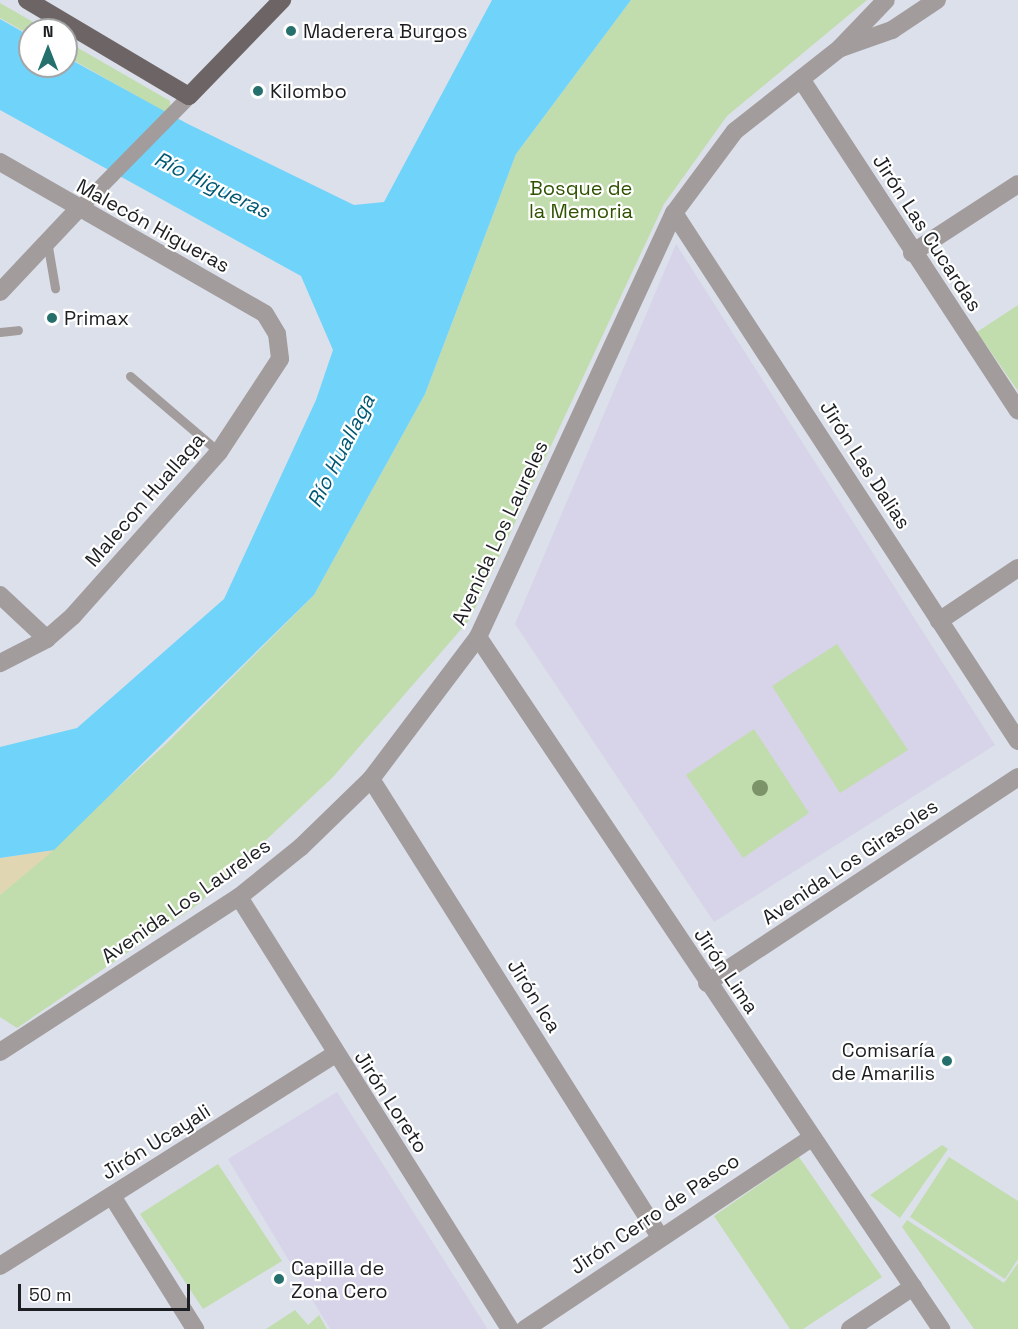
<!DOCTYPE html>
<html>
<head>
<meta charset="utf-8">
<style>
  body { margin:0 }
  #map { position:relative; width:1018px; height:1329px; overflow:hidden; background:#dbe0ea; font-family:"Space Grotesk",sans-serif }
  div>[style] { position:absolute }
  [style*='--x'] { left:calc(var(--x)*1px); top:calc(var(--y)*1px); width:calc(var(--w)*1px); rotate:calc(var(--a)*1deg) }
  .education>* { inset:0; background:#d7d3e9 }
  .green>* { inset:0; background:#c1ddad }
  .sand>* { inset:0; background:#e0d7b2 }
  .water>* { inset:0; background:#70d3fa }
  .service>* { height:9px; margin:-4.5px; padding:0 4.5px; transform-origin:4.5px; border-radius:4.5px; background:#a29c9d }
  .pedestrian>* { height:15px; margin:-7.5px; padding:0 7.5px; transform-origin:7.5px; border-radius:7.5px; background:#a29c9d }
  .minor>* { height:18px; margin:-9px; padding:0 9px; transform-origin:9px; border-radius:9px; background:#a29c9d }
  .primary>* { height:18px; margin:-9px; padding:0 9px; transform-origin:9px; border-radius:9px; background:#6d6465 }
  .trees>* { width:16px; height:16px; margin:-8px; border-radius:50%; background:#7c9269 }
  .dots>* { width:16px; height:16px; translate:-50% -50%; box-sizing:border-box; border:3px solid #fff; border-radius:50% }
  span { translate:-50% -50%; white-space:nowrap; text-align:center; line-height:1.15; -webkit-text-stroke:4.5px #fff; paint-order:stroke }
  .poi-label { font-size:20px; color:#1c1e21 }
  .left { translate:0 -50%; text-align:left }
  .right { translate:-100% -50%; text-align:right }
  .park-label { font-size:20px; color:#2f5200 }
  .street-label { font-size:20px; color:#1c1e21 }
  .water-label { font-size:21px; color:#005872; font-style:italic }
  .north { position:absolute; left:18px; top:18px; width:60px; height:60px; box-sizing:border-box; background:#fff; border:2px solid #a4a5a6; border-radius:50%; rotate:0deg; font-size:16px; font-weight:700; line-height:24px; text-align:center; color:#1c1e21 }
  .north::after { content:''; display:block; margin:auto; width:21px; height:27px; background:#25706d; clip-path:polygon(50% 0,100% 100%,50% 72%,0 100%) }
  .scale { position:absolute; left:18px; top:1284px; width:172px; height:27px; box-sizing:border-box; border:3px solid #1c1e21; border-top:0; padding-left:8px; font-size:18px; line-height:21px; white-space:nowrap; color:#1c1e21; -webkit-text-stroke:4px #fff; paint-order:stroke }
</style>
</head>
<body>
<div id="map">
  <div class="education">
    <i style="clip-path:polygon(676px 244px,995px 745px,714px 922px,515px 624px)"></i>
    <i style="clip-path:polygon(337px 1092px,487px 1328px,486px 1329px,330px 1329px,228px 1159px)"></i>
  </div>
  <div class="green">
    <i style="clip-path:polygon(631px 0,867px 0,727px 116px,664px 204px,470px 619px,333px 777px,197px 905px,17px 1028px,0 1017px,0 895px,167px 743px,314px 595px,425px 394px,516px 154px)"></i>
    <i style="clip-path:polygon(0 3px,47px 30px,30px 30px,30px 35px,0 18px)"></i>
    <i style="clip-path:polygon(66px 41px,170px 101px,170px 115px,66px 56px)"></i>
    <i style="clip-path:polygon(1018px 305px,1018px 391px,977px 332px)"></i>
    <i style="clip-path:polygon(837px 644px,908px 750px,840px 793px,772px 686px)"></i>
    <i style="clip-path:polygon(754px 729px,809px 813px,743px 858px,686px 775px)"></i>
    <i style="clip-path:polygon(942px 1145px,948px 1149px,900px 1218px,870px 1195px)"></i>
    <i style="clip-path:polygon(799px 1157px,882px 1277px,803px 1329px,790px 1329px,714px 1216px)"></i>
    <i style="clip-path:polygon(949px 1157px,1018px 1201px,1018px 1259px,1005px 1279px,910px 1217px)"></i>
    <i style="clip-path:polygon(218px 1164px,282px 1261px,203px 1309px,140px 1214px)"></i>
    <i style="clip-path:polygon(907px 1220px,1004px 1283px,1018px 1263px,1018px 1329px,974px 1329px,902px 1227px)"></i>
    <i style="clip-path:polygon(295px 1310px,308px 1325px,319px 1315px,327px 1329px,266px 1329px)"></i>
  </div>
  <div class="sand">
    <i style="clip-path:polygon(54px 850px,0 895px,0 858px)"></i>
  </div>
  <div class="water">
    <i style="clip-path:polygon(492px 0,631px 0,516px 154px,425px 394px,314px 595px,54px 850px,0 858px,0 747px,77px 728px,224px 599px,316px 400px,333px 350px,301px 276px,0 110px,0 19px,30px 36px,30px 66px,66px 66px,66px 57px,186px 123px,354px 205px,384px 202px)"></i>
  </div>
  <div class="service">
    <i style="--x:47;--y:241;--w:48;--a:80.3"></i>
    <i style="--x:0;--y:332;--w:18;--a:-6"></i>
    <i style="--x:130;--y:376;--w:117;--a:40.5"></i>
  </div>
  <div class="pedestrian">
    <i style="--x:80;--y:207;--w:156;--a:-45.5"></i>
  </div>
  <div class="minor">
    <i style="--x:841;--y:48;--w:54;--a:-19.4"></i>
    <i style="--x:892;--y:30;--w:54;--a:-33.7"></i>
    <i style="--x:801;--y:79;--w:396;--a:56.8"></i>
    <i style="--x:0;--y:162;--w:305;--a:29.8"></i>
    <i style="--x:265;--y:314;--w:23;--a:59"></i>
    <i style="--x:277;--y:334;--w:25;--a:83"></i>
    <i style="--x:280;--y:359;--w:111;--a:123.3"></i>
    <i style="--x:219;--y:452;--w:220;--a:131.7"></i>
    <i style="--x:73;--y:616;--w:35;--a:139"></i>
    <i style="--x:47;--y:639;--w:53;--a:152.9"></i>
    <i style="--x:674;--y:213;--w:630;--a:56.92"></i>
    <i style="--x:912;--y:253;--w:126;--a:-33.1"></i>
    <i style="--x:0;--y:292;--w:117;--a:-46.7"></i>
    <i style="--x:0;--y:595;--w:64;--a:43.1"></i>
    <i style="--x:939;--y:621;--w:95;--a:-33.9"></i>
    <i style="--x:478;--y:637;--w:833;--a:56.21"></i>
    <i style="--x:371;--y:779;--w:542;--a:57.75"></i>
    <i style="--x:239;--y:897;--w:510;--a:57.9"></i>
    <i style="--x:707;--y:983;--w:373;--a:-33.5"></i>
    <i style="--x:0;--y:1052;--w:285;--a:-33"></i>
    <i style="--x:239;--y:897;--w:80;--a:-38.9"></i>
    <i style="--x:301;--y:847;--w:98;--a:-44.2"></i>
    <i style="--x:371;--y:779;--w:178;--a:-53"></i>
    <i style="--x:478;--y:637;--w:467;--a:-65.2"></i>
    <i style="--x:674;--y:213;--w:102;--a:-53.4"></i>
    <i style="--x:735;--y:131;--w:134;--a:-38.3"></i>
    <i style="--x:840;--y:48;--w:66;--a:-46.2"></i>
    <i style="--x:112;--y:1196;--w:157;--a:58"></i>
    <i style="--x:0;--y:1266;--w:395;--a:-32.3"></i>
    <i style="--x:525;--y:1329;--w:344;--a:-33.7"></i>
    <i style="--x:850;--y:1329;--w:76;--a:-33.7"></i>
  </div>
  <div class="primary">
    <i style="--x:27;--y:0;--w:188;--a:30.7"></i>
    <i style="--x:189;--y:96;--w:134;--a:-45.9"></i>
  </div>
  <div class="trees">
    <i style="left:760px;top:788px"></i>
  </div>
  <div class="dots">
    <i style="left:291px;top:31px;background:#25706d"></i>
    <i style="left:258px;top:91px;background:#25706d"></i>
    <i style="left:52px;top:318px;background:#25706d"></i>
    <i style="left:947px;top:1061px;background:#25706d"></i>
    <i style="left:279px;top:1279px;background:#25706d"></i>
  </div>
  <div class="poi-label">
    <span class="left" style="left:303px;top:31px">Maderera Burgos</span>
    <span class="left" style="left:270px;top:91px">Kilombo</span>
    <span class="left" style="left:64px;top:318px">Primax</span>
    <span class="right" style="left:935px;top:1062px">Comisaría<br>de Amarilis</span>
    <span class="left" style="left:291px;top:1280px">Capilla de<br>Zona Cero</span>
  </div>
  <div class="park-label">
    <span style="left:581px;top:200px">Bosque de<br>la Memoria</span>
  </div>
  <div class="street-label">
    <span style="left:153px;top:226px;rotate:29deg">Malecón Higueras</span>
    <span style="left:927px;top:233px;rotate:57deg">Jirón Las Cucardas</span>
    <span style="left:865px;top:465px;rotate:57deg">Jirón Las Dalias</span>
    <span style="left:145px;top:500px;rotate:-49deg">Malecon Huallaga</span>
    <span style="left:500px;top:533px;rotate:-65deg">Avenida Los Laureles</span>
    <span style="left:850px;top:862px;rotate:-34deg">Avenida Los Girasoles</span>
    <span style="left:186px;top:901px;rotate:-35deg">Avenida Los Laureles</span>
    <span style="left:726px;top:971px;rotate:56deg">Jirón Lima</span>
    <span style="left:534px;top:996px;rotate:58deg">Jirón Ica</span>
    <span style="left:391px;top:1102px;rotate:57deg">Jirón Loreto</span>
    <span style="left:156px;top:1142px;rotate:-32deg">Jirón Ucayali</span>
    <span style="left:655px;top:1214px;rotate:-34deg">Jirón Cerro de Pasco</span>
  </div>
  <div class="water-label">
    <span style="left:212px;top:185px;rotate:26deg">Río Higueras</span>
    <span style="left:341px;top:451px;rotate:-63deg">Río Huallaga</span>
  </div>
  <div class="north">N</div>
  <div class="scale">50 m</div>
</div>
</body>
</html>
